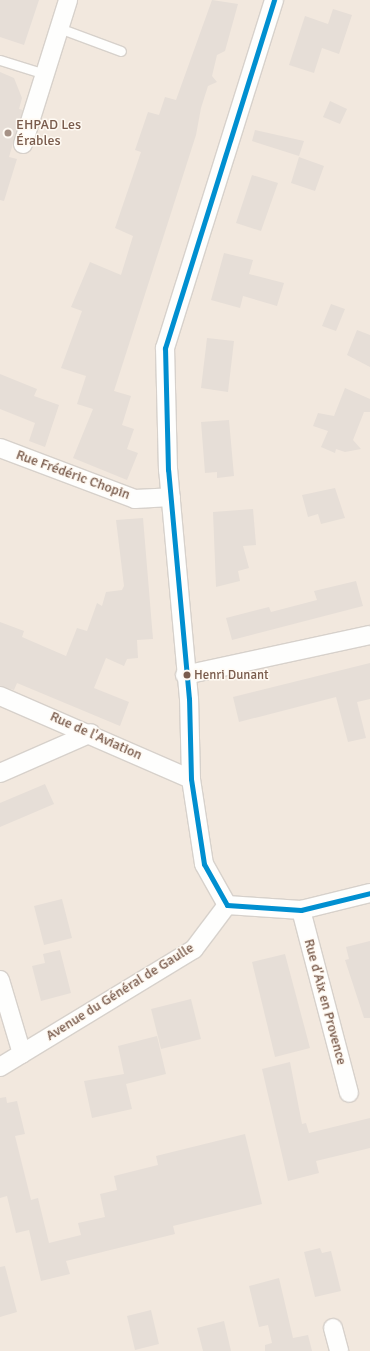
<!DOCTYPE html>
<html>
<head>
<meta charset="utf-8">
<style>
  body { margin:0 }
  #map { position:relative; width:370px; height:1351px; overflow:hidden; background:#f9f5f0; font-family:Signika,sans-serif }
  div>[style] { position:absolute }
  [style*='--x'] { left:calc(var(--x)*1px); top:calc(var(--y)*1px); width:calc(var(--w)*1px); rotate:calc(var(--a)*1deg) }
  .residential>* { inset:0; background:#f2e8de }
  .building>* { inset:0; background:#e6ded7 }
  .roads { filter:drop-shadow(1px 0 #d7d1cb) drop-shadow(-1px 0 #d7d1cb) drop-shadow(0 1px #d7d1cb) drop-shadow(0 -1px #d7d1cb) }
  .service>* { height:9px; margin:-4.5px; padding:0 4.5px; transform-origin:4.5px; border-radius:4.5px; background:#fefefd }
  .minor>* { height:18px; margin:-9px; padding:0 9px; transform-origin:9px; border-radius:9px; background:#fefefd }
  .bus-1>* { height:5px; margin:-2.5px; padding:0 2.5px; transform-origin:2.5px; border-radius:2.5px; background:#008fd0 }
  .dots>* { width:11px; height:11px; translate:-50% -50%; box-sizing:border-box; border:2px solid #fffaf3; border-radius:50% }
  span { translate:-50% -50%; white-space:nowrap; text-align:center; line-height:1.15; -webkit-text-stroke:3px #fffaf3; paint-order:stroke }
  .bus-label { font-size:13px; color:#7a5c4d }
  .left { translate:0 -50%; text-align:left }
  .poi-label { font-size:14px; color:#7a5c4d }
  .street-label { font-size:14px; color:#7a5c4d }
</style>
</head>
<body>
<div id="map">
  <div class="residential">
    <i style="clip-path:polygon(0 0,370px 0,370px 1351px,0 1351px)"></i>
  </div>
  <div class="building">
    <i style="clip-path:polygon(0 0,39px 0,24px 45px,0 37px)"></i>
    <i style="clip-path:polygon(212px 0,238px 4px,225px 51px,217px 55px,212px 76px,217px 82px,208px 86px,201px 108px,196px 135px,114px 391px,131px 396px,122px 425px,134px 429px,127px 449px,138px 453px,127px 480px,73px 458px,93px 409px,77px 404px,86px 376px,61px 368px,82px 311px,71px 307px,90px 262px,121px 275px,133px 236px,115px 228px,141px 152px,135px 150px,148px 112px,159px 115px,165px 97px,176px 100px)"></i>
    <i style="clip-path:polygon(333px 9px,352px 15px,339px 54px,322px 48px,314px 73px,289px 65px,305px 16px,328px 24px)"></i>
    <i style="clip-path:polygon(0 72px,14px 78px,22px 98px,19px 109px,23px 110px,9px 157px,17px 159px,4px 201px,0 200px)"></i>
    <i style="clip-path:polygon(330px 101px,347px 109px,340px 124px,323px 117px)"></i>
    <i style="clip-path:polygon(255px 130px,304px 141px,299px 156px,252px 141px)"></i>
    <i style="clip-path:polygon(299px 157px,324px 166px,315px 191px,291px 183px)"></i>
    <i style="clip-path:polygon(252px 175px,278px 183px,261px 231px,236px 223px)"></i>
    <i style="clip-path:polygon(224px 253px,253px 260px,249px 274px,284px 283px,277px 306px,243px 296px,240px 308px,211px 300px)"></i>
    <i style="clip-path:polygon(331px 304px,345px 309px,336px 331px,322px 326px)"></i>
    <i style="clip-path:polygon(357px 330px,370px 335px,370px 367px,347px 355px)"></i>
    <i style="clip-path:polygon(207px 338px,234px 341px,228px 392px,201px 388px)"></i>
    <i style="clip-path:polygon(0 374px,37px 389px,34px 396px,59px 405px,45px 447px,29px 441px,35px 423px,0 409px)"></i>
    <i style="clip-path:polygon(345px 388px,370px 399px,370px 412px,364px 412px,353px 440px,361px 449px,345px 452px,336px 449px,335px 453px,321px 447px,328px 431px,313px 426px,318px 413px,334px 416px)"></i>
    <i style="clip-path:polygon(229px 420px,234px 476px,217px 478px,217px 472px,205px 473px,201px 422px)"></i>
    <i style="clip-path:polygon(335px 488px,345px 518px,321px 524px,318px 514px,308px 517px,302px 495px)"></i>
    <i style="clip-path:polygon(253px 509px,256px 545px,243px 546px,249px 568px,238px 571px,240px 581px,216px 587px,213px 512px)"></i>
    <i style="clip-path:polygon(143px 518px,153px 639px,137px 640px,138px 658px,127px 659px,124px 666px,106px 658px,94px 688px,129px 702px,120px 726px,17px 683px,14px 690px,0 686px,0 622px,24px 631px,22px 637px,66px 656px,77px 628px,87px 631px,97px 603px,102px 606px,106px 592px,122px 590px,124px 586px,116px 520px)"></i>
    <i style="clip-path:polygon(356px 581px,363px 606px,232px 640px,226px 618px,269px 607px,271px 612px,317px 600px,314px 591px)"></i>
    <i style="clip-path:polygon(370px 663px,370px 699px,357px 702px,366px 738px,348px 742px,336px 697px,239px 722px,233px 697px)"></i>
    <i style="clip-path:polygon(45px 784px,54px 804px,0 827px,0 803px)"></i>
    <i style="clip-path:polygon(62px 899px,72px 938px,44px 945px,34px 906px)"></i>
    <i style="clip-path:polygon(370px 941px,370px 1018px,364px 1018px,345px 960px,349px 959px,346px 947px)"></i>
    <i style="clip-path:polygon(60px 950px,71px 993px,41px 1001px,32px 966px,45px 963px,43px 954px)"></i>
    <i style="clip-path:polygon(285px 954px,310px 1048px,275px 1057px,252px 962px)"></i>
    <i style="clip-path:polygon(191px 999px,201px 1039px,161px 1049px,151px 1009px)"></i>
    <i style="clip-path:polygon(157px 1036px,166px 1074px,126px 1084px,132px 1109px,92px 1118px,84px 1081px,124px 1074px,118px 1046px)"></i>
    <i style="clip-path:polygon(290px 1062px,302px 1124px,306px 1123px,309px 1133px,370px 1118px,370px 1148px,316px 1161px,319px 1173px,288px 1181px,262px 1069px)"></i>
    <i style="clip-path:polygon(6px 1097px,7px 1103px,17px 1101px,25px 1134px,15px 1136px,31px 1200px,38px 1198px,49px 1243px,81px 1235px,78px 1223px,105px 1217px,100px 1194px,117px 1190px,114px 1176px,158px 1165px,156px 1156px,245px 1134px,262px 1204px,173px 1226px,175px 1234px,66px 1261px,70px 1274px,41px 1281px,29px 1230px,16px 1233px,7px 1196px,0 1198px,0 1098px)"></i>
    <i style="clip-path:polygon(320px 1248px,322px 1253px,331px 1251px,341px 1291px,315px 1297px,304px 1252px)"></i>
    <i style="clip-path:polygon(5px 1266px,17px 1312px,0 1317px,0 1267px)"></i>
    <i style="clip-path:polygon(279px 1278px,293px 1338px,308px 1335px,312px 1351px,265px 1351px,265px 1345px,272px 1343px,268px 1325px,259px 1327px,249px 1286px)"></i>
    <i style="clip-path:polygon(151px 1310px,159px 1344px,135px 1350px,127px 1316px)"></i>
    <i style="clip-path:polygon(224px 1321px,231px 1351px,203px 1351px,197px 1328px)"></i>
  </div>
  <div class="roads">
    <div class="service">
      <i style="--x:59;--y:28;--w:66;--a:20.4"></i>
      <i style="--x:0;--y:60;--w:47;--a:17.3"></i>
    </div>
    <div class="minor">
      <i style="--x:23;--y:144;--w:151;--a:-72.6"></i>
      <i style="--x:0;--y:448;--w:144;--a:20.7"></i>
      <i style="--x:135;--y:499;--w:36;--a:-3"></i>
      <i style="--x:185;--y:675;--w:189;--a:-12.2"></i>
      <i style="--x:0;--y:696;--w:208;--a:23.5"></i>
      <i style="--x:0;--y:773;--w:99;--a:-23.7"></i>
      <i style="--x:227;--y:905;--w:47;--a:-119.3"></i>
      <i style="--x:204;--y:864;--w:86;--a:-98.7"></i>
      <i style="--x:191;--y:779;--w:80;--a:-91.4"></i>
      <i style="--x:189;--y:699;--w:230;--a:-95.2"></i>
      <i style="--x:168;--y:470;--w:122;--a:-91.4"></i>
      <i style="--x:165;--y:348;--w:365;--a:-72.6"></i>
      <i style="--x:227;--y:905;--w:74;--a:3.9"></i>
      <i style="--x:301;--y:910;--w:71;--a:-13.8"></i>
      <i style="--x:301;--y:910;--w:189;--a:75.3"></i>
      <i style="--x:0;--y:980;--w:77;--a:73.4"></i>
      <i style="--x:0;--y:1067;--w:227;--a:-31.3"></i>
      <i style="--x:194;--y:949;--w:55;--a:-53.1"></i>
      <i style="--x:333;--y:1328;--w:24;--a:75"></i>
    </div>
  </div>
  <div class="bus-1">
    <i style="--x:227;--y:905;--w:47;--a:-119.3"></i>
    <i style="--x:204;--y:864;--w:86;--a:-98.7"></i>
    <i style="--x:191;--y:779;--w:80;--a:-91.4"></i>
    <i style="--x:189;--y:699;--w:230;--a:-95.2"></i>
    <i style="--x:168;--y:470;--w:122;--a:-91.4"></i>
    <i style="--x:165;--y:348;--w:365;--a:-72.6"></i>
    <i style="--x:227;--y:905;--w:74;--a:3.9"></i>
    <i style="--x:301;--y:910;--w:71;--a:-13.8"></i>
  </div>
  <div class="dots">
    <i style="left:8px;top:133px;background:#a69286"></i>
    <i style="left:187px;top:675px;background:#7a5c4d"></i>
  </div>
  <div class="bus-label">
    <span class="left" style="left:194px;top:675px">Henri Dunant</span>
  </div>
  <div class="poi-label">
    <span class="left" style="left:16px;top:133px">EHPAD Les<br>Érables</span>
  </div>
  <div class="street-label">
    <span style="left:73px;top:475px;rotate:20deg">Rue Frédéric Chopin</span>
    <span style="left:96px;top:736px;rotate:24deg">Rue de l'Aviation</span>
    <span style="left:120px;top:992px;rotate:-32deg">Avenue du Général de Gaulle</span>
    <span style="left:325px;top:1002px;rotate:75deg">Rue d'Aix en Provence</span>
  </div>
</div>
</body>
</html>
